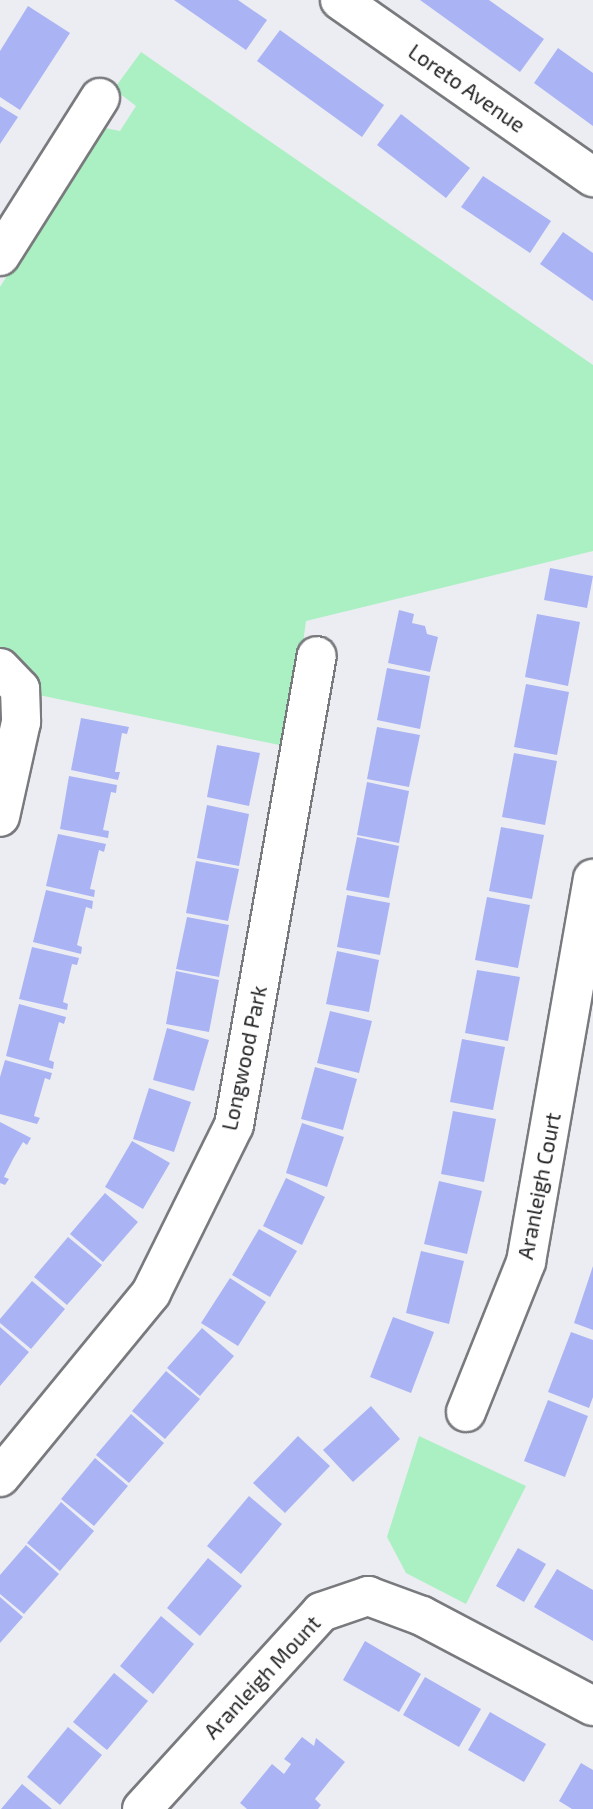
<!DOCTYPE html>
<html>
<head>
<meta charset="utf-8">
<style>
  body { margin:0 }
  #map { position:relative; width:593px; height:1809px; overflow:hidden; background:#ecedf2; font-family:"Exo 2",sans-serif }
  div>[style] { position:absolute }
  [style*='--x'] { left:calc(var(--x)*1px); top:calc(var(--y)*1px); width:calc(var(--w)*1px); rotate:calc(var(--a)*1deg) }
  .green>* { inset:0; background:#aaf0c2 }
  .building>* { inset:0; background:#aab4f4 }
  .roads { filter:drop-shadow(2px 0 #797a7e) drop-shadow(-2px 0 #797a7e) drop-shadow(0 2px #797a7e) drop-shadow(0 -2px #797a7e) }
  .minor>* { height:38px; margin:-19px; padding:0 19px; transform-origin:19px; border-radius:19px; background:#fff }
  span { translate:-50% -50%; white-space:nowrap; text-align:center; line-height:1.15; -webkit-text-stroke:7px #fff; paint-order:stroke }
  .street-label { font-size:21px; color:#222325 }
</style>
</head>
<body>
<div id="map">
  <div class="green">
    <i style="clip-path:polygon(141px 52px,593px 365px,593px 551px,306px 621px,289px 747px,34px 694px,0 649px,0 287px,100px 127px,120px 131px,136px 106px,114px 89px)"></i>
    <i style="clip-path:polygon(419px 1436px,526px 1486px,466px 1604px,406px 1573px,387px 1537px)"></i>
  </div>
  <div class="building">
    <i style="clip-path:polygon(174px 0,238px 0,267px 20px,246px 50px)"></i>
    <i style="clip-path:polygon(420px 0,489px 0,544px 39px,520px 72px)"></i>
    <i style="clip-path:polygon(28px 6px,70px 33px,20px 110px,0 97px,0 51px)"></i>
    <i style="clip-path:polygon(280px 30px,384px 105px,362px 137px,257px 61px)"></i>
    <i style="clip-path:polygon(558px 48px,593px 73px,593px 126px,534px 83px)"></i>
    <i style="clip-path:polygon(0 106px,18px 117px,0 144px)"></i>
    <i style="clip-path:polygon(401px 114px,470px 168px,446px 198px,377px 145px)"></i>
    <i style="clip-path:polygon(483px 176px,551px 221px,530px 253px,461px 207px)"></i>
    <i style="clip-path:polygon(563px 232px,593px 253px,593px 301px,540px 264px)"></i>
    <i style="clip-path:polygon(550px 568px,593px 576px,587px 608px,544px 600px)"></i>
    <i style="clip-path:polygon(399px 610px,414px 614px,412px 623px,425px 626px,427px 634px,438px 637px,430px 672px,388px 663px)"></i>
    <i style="clip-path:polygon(537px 614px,580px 622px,568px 686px,525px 677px)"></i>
    <i style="clip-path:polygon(387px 668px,430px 676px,420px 729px,377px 720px)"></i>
    <i style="clip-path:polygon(526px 684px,569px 692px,557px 755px,514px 747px)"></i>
    <i style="clip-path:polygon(81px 718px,129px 727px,127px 734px,122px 733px,115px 772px,120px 772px,118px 780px,71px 770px)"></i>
    <i style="clip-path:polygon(377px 727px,420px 735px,409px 787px,367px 779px)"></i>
    <i style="clip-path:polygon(217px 745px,260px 753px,249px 806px,207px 797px)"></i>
    <i style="clip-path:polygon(514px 753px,557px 761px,545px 825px,502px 817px)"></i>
    <i style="clip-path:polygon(69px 776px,117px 785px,116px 793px,111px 792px,103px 830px,109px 831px,108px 838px,60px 829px)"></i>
    <i style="clip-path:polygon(367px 782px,409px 791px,399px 843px,357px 835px)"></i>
    <i style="clip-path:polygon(207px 805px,249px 814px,239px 866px,197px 858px)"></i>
    <i style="clip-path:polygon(501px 827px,544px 835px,532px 899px,489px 891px)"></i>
    <i style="clip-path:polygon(58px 834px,106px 844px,104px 852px,99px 850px,90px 889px,95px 890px,94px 897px,46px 886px)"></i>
    <i style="clip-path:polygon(357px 837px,399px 846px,389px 898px,346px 890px)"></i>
    <i style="clip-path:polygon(196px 861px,239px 869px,228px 921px,186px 913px)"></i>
    <i style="clip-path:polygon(46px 890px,93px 901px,92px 909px,86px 907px,77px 945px,82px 947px,81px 954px,33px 942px)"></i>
    <i style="clip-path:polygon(347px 895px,390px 903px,380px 955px,337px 947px)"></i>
    <i style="clip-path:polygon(487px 897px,530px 905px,518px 968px,475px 960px)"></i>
    <i style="clip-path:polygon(187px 917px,229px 925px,219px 977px,176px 969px)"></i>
    <i style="clip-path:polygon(32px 947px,79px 958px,77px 965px,72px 964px,63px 1002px,68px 1004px,67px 1010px,19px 999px)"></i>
    <i style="clip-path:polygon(337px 951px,379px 960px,369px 1012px,326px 1004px)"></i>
    <i style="clip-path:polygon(477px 970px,520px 977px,508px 1041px,465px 1033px)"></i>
    <i style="clip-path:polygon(176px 971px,219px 980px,209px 1032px,166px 1024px)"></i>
    <i style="clip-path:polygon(19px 1004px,66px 1017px,64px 1024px,59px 1022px,49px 1060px,54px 1062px,53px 1069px,6px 1056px)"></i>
    <i style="clip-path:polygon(330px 1011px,372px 1021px,359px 1073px,317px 1063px)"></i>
    <i style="clip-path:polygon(167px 1028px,209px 1040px,194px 1091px,153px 1080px)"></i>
    <i style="clip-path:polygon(462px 1039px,505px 1047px,493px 1110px,450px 1102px)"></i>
    <i style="clip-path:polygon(5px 1060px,52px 1073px,50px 1080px,45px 1078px,34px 1116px,40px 1118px,37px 1124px,0 1114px,0 1077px)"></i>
    <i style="clip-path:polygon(315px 1067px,357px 1079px,343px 1130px,301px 1119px)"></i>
    <i style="clip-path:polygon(149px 1088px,191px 1102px,174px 1152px,133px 1139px)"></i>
    <i style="clip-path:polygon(453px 1111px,496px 1119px,484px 1182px,441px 1174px)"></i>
    <i style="clip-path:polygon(0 1122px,31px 1138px,27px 1145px,23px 1142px,13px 1159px,4px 1177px,9px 1179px,5px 1185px,0 1183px)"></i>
    <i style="clip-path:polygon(302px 1123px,344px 1137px,327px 1187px,286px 1173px)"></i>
    <i style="clip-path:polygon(132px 1141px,170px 1163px,143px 1209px,105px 1187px)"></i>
    <i style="clip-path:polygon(286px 1178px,325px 1197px,302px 1245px,263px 1226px)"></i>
    <i style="clip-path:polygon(439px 1181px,482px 1191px,467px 1254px,424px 1244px)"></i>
    <i style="clip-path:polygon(105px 1193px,138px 1222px,103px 1262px,70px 1234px)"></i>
    <i style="clip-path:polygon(259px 1229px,297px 1251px,270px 1297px,232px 1275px)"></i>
    <i style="clip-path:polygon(68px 1237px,102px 1265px,67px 1305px,34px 1277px)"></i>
    <i style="clip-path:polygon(421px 1251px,464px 1261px,449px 1324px,406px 1313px)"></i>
    <i style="clip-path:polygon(593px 1266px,593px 1330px,574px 1323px)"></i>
    <i style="clip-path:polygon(230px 1278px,266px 1302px,238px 1346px,201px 1323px)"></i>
    <i style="clip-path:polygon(32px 1281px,65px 1309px,31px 1349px,0 1323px,0 1319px)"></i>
    <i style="clip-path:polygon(393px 1317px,434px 1332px,411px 1393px,370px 1377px)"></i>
    <i style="clip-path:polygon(0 1327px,29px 1352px,0 1386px)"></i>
    <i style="clip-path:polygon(202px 1328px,234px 1356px,200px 1396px,167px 1368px)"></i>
    <i style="clip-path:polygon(571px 1332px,593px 1340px,593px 1397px,589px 1408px,548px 1392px)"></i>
    <i style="clip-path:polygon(166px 1371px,200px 1399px,165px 1439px,132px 1411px)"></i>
    <i style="clip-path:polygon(548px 1400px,588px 1416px,565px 1477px,524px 1461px)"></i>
    <i style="clip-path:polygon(371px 1406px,400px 1439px,353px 1482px,323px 1450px)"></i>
    <i style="clip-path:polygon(131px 1414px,164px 1443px,129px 1483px,96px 1455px)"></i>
    <i style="clip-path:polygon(298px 1436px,330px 1466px,285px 1513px,253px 1483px)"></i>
    <i style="clip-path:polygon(95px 1458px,128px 1486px,94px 1526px,61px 1499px)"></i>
    <i style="clip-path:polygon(249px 1496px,282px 1524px,241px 1574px,207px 1546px)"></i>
    <i style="clip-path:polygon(61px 1502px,94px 1531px,60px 1571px,27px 1543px)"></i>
    <i style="clip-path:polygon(26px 1545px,59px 1574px,24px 1614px,0 1594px,0 1575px)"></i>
    <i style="clip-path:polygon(518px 1548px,546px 1564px,524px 1602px,496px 1586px)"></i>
    <i style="clip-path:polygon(208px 1558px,242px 1586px,200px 1636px,167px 1608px)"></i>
    <i style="clip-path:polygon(557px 1569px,593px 1590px,593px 1641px,534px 1607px)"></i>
    <i style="clip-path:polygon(0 1597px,23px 1617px,0 1643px)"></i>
    <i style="clip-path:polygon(161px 1616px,194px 1644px,153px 1694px,120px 1666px)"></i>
    <i style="clip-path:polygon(365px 1641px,421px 1674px,399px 1712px,343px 1680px)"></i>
    <i style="clip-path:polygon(114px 1673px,148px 1701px,107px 1750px,73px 1722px)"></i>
    <i style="clip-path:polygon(425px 1677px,481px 1709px,459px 1747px,403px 1715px)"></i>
    <i style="clip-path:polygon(490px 1712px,546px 1744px,524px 1782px,468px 1750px)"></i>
    <i style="clip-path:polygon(68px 1727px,102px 1755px,60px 1805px,27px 1777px)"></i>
    <i style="clip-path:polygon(302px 1737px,314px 1746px,316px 1738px,345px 1762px,315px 1799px,321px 1805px,318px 1809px,247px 1809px,240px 1803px,272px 1764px,284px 1774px,291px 1764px,284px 1759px)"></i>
    <i style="clip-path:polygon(581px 1763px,593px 1770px,593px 1809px,572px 1809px,559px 1801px)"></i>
    <i style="clip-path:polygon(22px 1784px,52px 1809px,1px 1809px)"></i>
  </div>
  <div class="roads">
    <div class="minor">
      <i style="--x:340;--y:0;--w:309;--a:35"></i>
      <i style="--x:0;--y:256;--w:187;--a:-57.7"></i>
      <i style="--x:0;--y:668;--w:29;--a:46"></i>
      <i style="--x:20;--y:689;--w:33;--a:88"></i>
      <i style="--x:21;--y:722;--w:97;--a:102.5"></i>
      <i style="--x:466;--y:1412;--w:162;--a:-68.2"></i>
      <i style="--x:526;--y:1262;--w:389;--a:-80.1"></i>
      <i style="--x:0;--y:1477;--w:238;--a:-50.6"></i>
      <i style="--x:151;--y:1293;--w:187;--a:-63.7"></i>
      <i style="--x:234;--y:1125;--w:476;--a:-80"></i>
      <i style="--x:142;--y:1809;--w:266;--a:-47.7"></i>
      <i style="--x:321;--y:1612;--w:50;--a:-18.8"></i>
      <i style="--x:368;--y:1596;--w:58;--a:20.3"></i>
      <i style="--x:422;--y:1616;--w:193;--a:27.8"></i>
    </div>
  </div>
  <div class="street-label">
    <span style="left:467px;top:88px;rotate:35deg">Loreto Avenue</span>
    <span style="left:244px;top:1058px;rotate:-78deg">Longwood Park</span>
    <span style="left:539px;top:1186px;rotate:-79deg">Aranleigh Court</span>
    <span style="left:262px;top:1677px;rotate:-47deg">Aranleigh Mount</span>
  </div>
</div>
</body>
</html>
